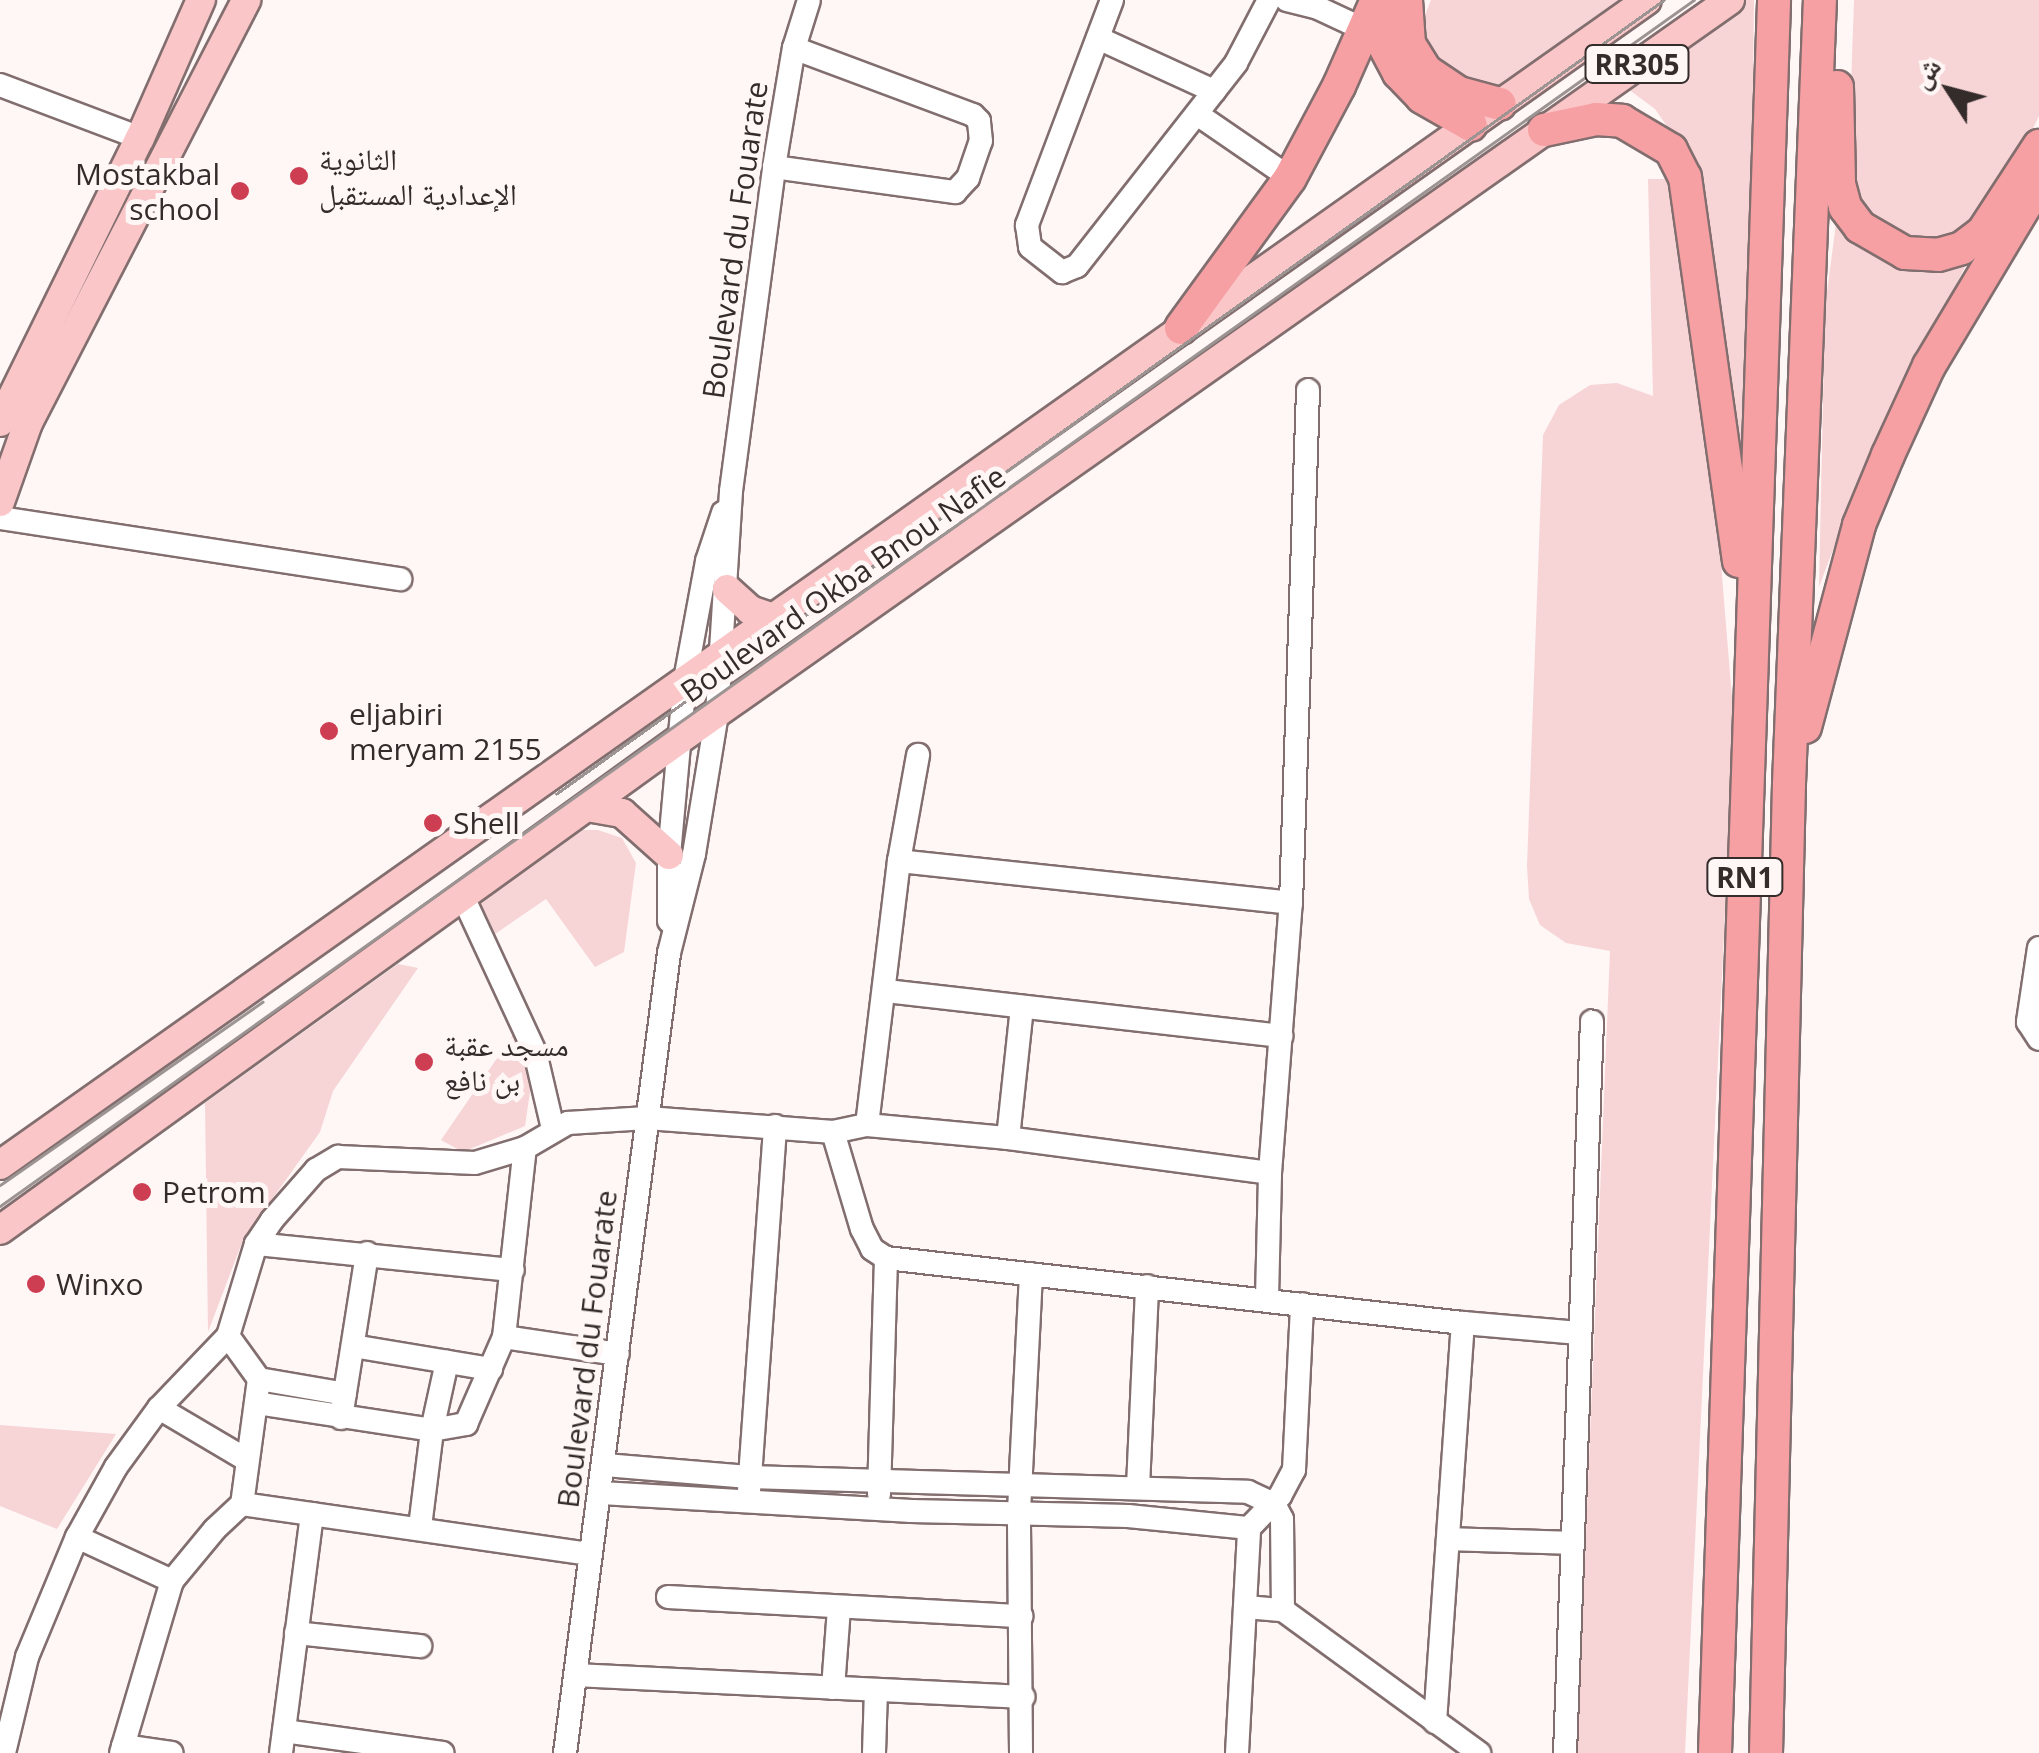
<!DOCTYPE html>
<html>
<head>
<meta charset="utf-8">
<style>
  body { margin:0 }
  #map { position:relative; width:2039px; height:1753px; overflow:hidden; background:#fff6f6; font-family:"Open Sans","Noto Naskh Arabic",sans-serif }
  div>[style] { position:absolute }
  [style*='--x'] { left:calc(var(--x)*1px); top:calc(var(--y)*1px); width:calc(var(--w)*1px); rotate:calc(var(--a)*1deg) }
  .green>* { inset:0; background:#f7d5d6 }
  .roads { filter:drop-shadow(2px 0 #826e6e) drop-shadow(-2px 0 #826e6e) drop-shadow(0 2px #826e6e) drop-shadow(0 -2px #826e6e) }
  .minor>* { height:22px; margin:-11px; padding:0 11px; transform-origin:11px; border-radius:11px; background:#fff }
  .major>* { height:28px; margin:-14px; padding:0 14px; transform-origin:14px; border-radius:14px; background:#fac6c8 }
  .highway>* { height:32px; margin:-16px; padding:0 16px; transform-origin:16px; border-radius:16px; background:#f6a0a4 }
  .tram>* { height:2.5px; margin:-1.25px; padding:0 1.25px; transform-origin:1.25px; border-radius:1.25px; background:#9c9393 }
  .dots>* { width:28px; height:28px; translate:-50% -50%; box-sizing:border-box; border:5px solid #fff6f6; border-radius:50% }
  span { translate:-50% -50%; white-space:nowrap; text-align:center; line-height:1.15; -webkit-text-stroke:10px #fff6f6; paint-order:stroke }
  .shield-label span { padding:2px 8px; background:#fff6f6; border:2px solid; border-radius:8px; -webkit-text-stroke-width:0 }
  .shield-label { font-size:28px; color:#342b2b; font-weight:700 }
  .poi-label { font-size:30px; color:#342b2b }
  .left { translate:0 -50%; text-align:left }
  .right { translate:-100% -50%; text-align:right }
  .street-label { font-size:30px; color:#342b2b }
  .north { position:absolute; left:1899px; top:40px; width:100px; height:100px; -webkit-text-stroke:8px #fff6f6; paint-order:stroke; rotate:306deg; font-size:28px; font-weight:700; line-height:40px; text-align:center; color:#342b2b }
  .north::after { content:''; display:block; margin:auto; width:35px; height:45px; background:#342b2b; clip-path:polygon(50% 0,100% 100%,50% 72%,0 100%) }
</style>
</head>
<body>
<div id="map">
  <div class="green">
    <i style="clip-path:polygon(1431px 0,1625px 0,1489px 95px,1414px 43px)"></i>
    <i style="clip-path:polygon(1738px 0,1754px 0,1748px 489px,1735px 440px,1698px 171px,1655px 109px,1620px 83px)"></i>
    <i style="clip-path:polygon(1854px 0,2039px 0,2039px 116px,1856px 489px,1819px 587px,1825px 308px,1850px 115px)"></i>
    <i style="clip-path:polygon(1648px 179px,1667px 179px,1719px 539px,1734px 723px,1685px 1753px,1577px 1753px,1610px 951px,1566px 943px,1540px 925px,1529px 899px,1527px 866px,1543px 435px,1559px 405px,1590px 385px,1617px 383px,1653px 396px)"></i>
    <i style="clip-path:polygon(577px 830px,598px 830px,622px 838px,636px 863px,624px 952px,595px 967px,546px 899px,495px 934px,478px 898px)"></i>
    <i style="clip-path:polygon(398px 964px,418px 968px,333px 1091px,320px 1132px,243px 1240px,208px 1332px,205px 1103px)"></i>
    <i style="clip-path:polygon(515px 1032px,525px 1042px,532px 1078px,525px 1126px,463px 1152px,441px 1140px)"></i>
    <i style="clip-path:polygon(0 1425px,116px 1434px,57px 1529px,0 1506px)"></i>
  </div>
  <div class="roads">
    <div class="minor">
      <i style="--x:1112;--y:0;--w:241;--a:110.7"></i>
      <i style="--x:1027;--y:225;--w:22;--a:82"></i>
      <i style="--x:1030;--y:247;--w:41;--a:38"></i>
      <i style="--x:1062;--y:272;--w:16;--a:-22"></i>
      <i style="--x:1077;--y:266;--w:258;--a:-51.9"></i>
      <i style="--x:1236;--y:63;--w:71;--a:-62.4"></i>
      <i style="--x:1287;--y:0;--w:30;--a:14"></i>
      <i style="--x:1316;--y:7;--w:52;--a:25.1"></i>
      <i style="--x:1098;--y:38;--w:128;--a:24.6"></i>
      <i style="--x:0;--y:85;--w:150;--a:20.7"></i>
      <i style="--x:1197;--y:114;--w:113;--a:34.5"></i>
      <i style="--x:774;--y:167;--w:183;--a:7.9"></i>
      <i style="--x:955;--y:192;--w:19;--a:-47"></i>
      <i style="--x:968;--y:178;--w:39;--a:-71"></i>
      <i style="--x:981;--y:141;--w:20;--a:-96"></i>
      <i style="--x:979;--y:121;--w:8;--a:-135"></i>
      <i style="--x:973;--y:115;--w:191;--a:-159.5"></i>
      <i style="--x:0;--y:518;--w:405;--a:8.7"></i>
      <i style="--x:899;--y:861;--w:394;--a:6.1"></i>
      <i style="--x:463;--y:897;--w:171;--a:65.1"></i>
      <i style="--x:535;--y:1052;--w:79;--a:76.8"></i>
      <i style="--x:669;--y:921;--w:66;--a:-90"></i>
      <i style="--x:669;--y:855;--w:176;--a:-84.8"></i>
      <i style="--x:685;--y:680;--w:121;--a:-79.5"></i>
      <i style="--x:707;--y:561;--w:51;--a:-71.6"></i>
      <i style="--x:2039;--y:948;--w:75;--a:98.5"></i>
      <i style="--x:2028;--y:1022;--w:20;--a:57"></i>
      <i style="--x:886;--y:991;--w:398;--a:6.5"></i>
      <i style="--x:867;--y:1125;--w:266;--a:-83.1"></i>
      <i style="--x:899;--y:861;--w:108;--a:-79.8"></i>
      <i style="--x:833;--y:1132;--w:101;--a:73.4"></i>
      <i style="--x:862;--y:1229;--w:22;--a:63"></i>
      <i style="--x:872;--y:1249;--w:17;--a:33"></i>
      <i style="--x:886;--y:1258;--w:581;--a:6.43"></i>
      <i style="--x:1463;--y:1323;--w:117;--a:4.9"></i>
      <i style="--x:1008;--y:1138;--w:132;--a:-83.9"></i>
      <i style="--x:256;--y:1244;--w:258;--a:5.8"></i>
      <i style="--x:1267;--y:1298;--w:125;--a:-88.6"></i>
      <i style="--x:1270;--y:1173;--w:271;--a:-85.6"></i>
      <i style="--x:1291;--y:903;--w:513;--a:-88.1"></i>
      <i style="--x:228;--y:1336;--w:53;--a:54.2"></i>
      <i style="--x:259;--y:1379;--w:126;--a:97.7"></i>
      <i style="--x:504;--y:1337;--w:115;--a:8.5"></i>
      <i style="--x:353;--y:1346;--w:140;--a:9.5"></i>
      <i style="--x:259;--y:1379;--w:87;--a:9.9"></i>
      <i style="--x:256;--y:1403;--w:178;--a:8.7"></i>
      <i style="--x:432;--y:1430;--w:35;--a:-10"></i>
      <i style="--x:466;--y:1424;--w:95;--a:-66.4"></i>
      <i style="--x:504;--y:1337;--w:190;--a:-83.7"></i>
      <i style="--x:159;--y:1408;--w:102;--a:30.6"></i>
      <i style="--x:341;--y:1418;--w:167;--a:-81"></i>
      <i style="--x:605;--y:1465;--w:144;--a:4.8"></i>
      <i style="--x:749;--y:1477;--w:499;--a:1.7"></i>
      <i style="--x:1248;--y:1492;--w:29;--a:25"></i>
      <i style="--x:1274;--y:1504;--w:17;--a:62"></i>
      <i style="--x:1282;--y:1519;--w:91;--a:89.4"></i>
      <i style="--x:1138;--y:1487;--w:201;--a:-87.4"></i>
      <i style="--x:749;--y:1491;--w:366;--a:-85.9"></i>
      <i style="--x:601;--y:1493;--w:311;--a:3.3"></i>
      <i style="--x:911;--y:1511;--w:217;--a:1.3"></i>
      <i style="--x:1128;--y:1516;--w:122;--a:5.7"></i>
      <i style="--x:879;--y:1494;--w:236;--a:-88.3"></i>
      <i style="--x:420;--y:1527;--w:98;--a:-82.9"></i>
      <i style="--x:432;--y:1430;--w:70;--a:-77.6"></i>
      <i style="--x:77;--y:1537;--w:105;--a:24.9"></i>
      <i style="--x:1448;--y:1539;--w:125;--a:1.8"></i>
      <i style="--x:668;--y:1597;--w:354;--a:3.1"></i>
      <i style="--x:1246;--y:1607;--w:37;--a:5"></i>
      <i style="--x:1283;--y:1610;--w:243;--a:36.1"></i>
      <i style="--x:296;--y:1633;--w:125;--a:6"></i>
      <i style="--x:576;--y:1675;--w:448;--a:2.8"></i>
      <i style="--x:833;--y:1688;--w:79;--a:-85.7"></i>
      <i style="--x:1435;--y:1722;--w:400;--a:-86"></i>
      <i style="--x:284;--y:1731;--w:160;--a:7.9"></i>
      <i style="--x:123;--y:1746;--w:49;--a:8.1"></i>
      <i style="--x:4;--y:1753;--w:99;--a:-76.5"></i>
      <i style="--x:27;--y:1657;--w:130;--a:-67.4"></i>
      <i style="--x:77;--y:1537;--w:80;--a:-60.9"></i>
      <i style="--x:116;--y:1467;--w:73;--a:-53.9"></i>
      <i style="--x:159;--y:1408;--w:100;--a:-46.2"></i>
      <i style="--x:228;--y:1336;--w:96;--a:-73.1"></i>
      <i style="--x:256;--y:1244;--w:29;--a:-56"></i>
      <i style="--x:272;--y:1220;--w:67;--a:-48.7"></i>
      <i style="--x:316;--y:1170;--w:26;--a:-31"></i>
      <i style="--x:338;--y:1157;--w:137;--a:2.5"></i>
      <i style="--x:475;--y:1163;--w:52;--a:-16.7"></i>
      <i style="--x:525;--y:1148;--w:50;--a:-30.2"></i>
      <i style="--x:568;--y:1123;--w:79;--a:-3.6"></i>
      <i style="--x:647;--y:1118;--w:187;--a:4.3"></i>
      <i style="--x:833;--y:1132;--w:35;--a:-12"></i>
      <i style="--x:867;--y:1125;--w:142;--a:5.3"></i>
      <i style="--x:1008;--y:1138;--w:264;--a:7.6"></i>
      <i style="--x:121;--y:1753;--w:179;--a:-73.5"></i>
      <i style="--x:172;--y:1581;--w:67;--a:-50.4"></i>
      <i style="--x:215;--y:1529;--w:37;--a:-43"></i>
      <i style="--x:242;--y:1504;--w:350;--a:8.2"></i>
      <i style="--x:281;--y:1753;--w:241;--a:-82.6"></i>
      <i style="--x:565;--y:1753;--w:807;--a:-82.59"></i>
      <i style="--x:669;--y:953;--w:102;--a:-75.8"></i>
      <i style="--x:694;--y:854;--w:142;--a:-80.7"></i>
      <i style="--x:717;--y:714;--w:223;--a:-86.4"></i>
      <i style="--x:731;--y:491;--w:327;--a:-82.4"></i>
      <i style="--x:774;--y:167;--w:121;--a:-80.5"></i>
      <i style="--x:794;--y:48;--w:50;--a:-72.6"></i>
      <i style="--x:874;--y:1753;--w:63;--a:-88.2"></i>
      <i style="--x:1021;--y:1753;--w:242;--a:-90.5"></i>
      <i style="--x:1019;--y:1511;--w:237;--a:-87.1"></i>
      <i style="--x:1237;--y:1753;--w:225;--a:-86.9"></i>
      <i style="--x:1249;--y:1528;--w:45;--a:-45.9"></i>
      <i style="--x:1280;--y:1496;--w:30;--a:-62"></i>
      <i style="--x:1294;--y:1470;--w:166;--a:-87.2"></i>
      <i style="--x:1565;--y:1753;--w:732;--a:-87.89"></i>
    </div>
    <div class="major">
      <i style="--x:0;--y:422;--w:317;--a:-63.8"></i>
      <i style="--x:140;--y:138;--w:151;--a:-66.2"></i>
      <i style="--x:0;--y:502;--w:84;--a:-70.5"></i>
      <i style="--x:28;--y:423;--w:476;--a:-62.7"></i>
      <i style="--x:727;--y:589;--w:31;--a:42"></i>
      <i style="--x:750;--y:610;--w:24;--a:19"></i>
      <i style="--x:587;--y:807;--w:36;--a:10"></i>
      <i style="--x:622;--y:813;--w:63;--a:41.8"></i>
      <i style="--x:0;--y:1165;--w:2017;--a:-35.27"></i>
      <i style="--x:0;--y:1230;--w:839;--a:-35.83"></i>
      <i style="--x:680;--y:739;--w:1284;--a:-35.14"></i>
    </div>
    <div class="highway">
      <i style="--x:1379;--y:0;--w:43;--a:84.7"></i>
      <i style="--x:1383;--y:43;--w:34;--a:62"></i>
      <i style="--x:1399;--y:73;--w:33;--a:46"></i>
      <i style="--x:1422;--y:97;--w:56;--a:29.7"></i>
      <i style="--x:1406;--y:0;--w:44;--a:86.1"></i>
      <i style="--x:1409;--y:44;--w:32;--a:58"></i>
      <i style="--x:1426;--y:71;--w:40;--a:34"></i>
      <i style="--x:1459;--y:93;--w:42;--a:15"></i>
      <i style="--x:1837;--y:87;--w:97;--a:88.8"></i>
      <i style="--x:1839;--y:184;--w:24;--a:75"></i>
      <i style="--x:1845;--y:207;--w:25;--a:53"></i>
      <i style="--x:1860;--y:227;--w:52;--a:30"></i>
      <i style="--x:1905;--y:253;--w:33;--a:3"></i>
      <i style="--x:1938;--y:255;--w:25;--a:-16"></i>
      <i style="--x:1962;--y:248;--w:26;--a:-37"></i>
      <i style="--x:1983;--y:232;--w:103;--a:-56.9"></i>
      <i style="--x:1544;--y:130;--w:53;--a:-11.9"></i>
      <i style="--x:1596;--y:119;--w:26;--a:4"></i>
      <i style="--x:1622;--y:121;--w:57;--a:30.6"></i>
      <i style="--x:1671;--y:150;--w:30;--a:63"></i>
      <i style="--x:1685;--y:177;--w:388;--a:82"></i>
      <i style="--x:1181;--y:328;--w:185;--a:-54"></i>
      <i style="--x:1290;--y:178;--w:104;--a:-62"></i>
      <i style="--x:1339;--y:86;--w:94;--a:-66.2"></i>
      <i style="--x:1805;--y:727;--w:209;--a:-75"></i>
      <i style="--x:1859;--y:525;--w:76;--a:-67.5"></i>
      <i style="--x:1888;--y:455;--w:98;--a:-65.3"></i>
      <i style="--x:1929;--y:366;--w:214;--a:-59.1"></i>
      <i style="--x:1715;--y:1753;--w:1754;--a:-88.07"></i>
      <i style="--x:1766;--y:1753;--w:969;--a:-88.64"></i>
      <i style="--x:1789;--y:784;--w:785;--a:-87.74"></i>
    </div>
  </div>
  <div class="tram">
    <i style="--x:556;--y:794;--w:1363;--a:-35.63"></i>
    <i style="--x:0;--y:1185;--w:320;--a:-34.9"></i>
    <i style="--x:0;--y:1206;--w:2079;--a:-35.45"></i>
  </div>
  <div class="dots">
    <i style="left:299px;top:176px;background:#ce3e52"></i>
    <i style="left:240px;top:191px;background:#ce3e52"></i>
    <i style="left:329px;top:731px;background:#ce3e52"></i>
    <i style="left:433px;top:823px;background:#ce3e52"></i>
    <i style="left:424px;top:1062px;background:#ce3e52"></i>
    <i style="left:142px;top:1192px;background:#ce3e52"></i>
    <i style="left:36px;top:1284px;background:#ce3e52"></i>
  </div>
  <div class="shield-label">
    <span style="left:1637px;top:64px">RR305</span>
    <span style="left:1745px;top:877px">RN1</span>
  </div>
  <div class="poi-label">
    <span class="left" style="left:319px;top:176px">الثانوية<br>الإعدادية المستقبل</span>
    <span class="right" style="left:220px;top:191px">Mostakbal<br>school</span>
    <span class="left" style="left:349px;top:731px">eljabiri<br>meryam 2155</span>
    <span class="left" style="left:453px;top:823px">Shell</span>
    <span class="left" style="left:444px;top:1062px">مسجد عقبة<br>بن نافع</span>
    <span class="left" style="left:162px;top:1192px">Petrom</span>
    <span class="left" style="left:56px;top:1284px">Winxo</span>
  </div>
  <div class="street-label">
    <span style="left:735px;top:240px;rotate:-82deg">Boulevard du Fouarate</span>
    <span style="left:843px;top:584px;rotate:-35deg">Boulevard Okba Bnou Nafie</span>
    <span style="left:587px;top:1349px;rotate:-83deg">Boulevard du Fouarate</span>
  </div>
  <div class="north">ش</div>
</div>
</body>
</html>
